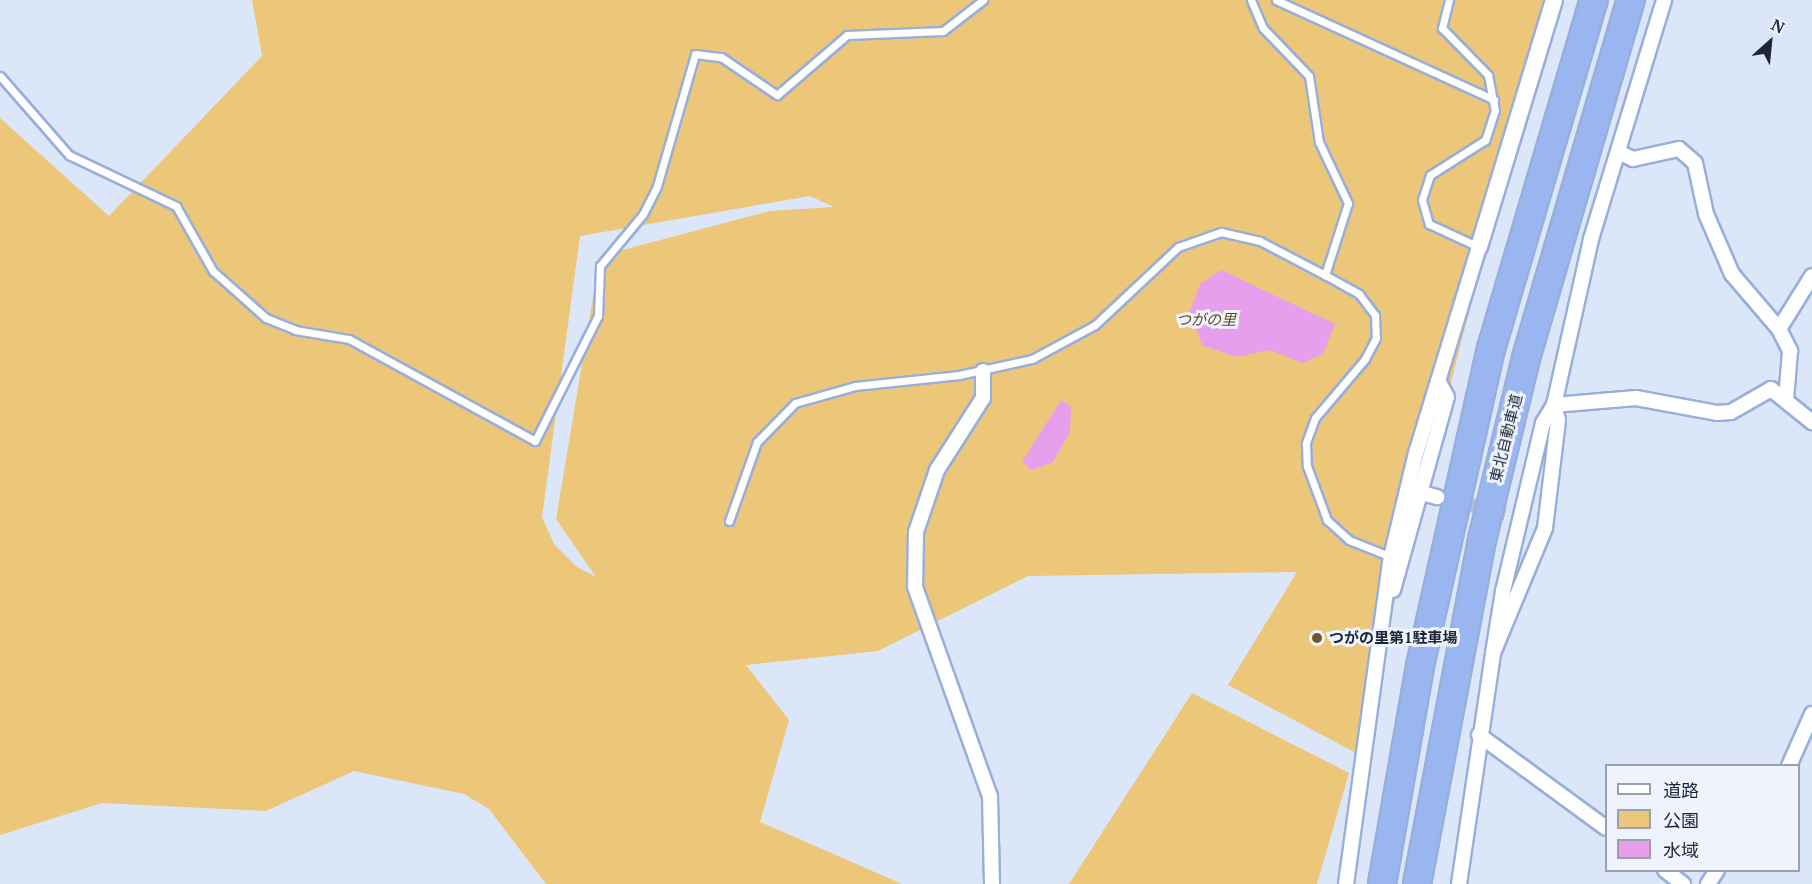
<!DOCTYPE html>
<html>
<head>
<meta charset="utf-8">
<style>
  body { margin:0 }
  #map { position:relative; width:1812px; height:884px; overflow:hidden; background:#dce6f9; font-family:"PT Serif","Noto Sans JP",serif }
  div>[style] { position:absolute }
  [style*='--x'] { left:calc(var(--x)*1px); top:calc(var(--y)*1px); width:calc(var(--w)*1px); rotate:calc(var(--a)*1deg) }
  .green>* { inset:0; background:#ecc679 }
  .water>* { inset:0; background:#e69eed }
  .minor-tunnel>* { height:14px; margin-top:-7px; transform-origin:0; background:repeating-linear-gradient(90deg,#b6c0d2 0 14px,transparent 0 21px) }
  .roads { filter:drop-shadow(2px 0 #98afdb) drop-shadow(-2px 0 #98afdb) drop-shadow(0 2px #98afdb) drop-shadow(0 -2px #98afdb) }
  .service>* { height:7px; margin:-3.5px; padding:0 3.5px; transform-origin:3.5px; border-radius:3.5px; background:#fff }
  .minor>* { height:14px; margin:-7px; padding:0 7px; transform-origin:7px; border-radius:7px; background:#fff }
  .tertiary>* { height:16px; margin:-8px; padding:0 8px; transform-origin:8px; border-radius:8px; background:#fff }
  .motorway>* { height:26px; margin:-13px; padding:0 13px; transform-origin:13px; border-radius:13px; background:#99b6f0 }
  .dots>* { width:16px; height:16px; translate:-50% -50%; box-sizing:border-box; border:3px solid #eef3fd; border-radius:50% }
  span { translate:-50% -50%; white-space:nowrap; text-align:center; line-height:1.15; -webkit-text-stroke:6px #eef3fd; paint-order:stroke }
  .park-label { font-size:15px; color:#5e4a1f; font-style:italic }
  .street-label { font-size:15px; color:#1d2637 }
  .poi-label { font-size:15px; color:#1d2637; font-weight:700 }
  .left { translate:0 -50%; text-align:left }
  .legend { position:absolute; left:1605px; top:764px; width:195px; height:108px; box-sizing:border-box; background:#eef3fd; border:2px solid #9aa1ae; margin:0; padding:8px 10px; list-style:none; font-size:18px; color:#1d2637 }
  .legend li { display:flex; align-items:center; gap:12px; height:30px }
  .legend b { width:30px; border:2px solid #9aa1ae }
  .north { position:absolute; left:1740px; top:12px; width:60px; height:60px; -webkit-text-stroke:4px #eef3fd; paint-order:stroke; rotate:27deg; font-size:16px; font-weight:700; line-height:24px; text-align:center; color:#1d2637 }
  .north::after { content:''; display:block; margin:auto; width:21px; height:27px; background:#1d2637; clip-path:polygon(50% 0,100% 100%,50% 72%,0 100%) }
</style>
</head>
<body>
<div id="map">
  <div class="green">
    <i style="clip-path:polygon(evenodd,252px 0,1549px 0,1356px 753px,1228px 685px,1297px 572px,1028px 576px,878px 651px,746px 665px,789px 720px,760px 822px,902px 884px,546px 884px,489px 809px,464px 794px,354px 771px,266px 811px,102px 803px,0 835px,0 118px,109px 216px,262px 56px,252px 0,810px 196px,834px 207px,770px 211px,600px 256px,556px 519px,596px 577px,577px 567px,554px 544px,542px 517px,580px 236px,810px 196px)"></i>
    <i style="clip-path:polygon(1192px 693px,1349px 773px,1317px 884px,1069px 884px)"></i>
  </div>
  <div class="water">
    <i style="clip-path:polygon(1221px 270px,1335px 324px,1323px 354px,1302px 363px,1270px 350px,1236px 357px,1202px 345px,1190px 311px,1200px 284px)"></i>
    <i style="clip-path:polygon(1061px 400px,1071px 407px,1070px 432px,1053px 462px,1032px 470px,1022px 462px)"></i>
  </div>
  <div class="minor-tunnel">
    <i style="--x:1451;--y:500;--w:61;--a:14.3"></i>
  </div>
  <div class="roads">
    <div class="service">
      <i style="--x:1251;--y:0;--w:30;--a:67"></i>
      <i style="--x:1263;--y:28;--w:66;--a:46.2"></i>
      <i style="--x:1309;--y:76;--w:67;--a:81.4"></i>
      <i style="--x:1319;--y:142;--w:68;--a:64.6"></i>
      <i style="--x:1348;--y:203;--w:76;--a:107.7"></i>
      <i style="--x:1276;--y:0;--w:240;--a:24.6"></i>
      <i style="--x:1449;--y:0;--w:29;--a:104"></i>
      <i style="--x:1442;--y:28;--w:66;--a:45.6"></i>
      <i style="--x:1488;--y:75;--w:36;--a:79"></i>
      <i style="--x:1495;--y:110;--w:32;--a:108"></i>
      <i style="--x:1485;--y:140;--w:65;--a:147.5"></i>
      <i style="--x:1430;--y:175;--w:26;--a:108"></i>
      <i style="--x:1422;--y:200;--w:25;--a:74"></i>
      <i style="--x:1429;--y:224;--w:55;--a:24.7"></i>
      <i style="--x:0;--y:76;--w:105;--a:48.9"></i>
      <i style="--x:69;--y:155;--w:119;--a:25.5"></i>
      <i style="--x:176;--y:206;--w:75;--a:60.4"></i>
      <i style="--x:213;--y:271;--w:71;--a:41.6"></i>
      <i style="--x:266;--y:318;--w:31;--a:22"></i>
      <i style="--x:295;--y:330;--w:55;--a:9.5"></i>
      <i style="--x:349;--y:339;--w:212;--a:28.7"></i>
      <i style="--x:535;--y:441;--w:140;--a:-63.3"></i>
      <i style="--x:598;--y:316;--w:50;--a:-87.7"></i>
      <i style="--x:600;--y:266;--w:67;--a:-50.4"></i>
      <i style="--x:643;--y:214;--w:31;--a:-63"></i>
      <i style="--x:657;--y:186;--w:137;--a:-73.9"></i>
      <i style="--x:695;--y:54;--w:26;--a:7"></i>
      <i style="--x:721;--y:57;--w:68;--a:34.2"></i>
      <i style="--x:777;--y:95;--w:92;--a:-40.6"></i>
      <i style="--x:847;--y:35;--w:96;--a:-2.4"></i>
      <i style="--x:943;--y:31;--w:51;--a:-37.8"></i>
      <i style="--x:729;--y:521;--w:84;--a:-70.5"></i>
      <i style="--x:757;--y:442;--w:54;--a:-45.7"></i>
      <i style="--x:795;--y:403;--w:62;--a:-15.8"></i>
      <i style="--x:855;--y:386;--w:105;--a:-6"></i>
      <i style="--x:959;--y:375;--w:75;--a:-12.4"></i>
      <i style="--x:1032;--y:359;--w:72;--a:-28.4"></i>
      <i style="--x:1095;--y:325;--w:114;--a:-43.2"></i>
      <i style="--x:1178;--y:247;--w:46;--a:-19.2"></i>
      <i style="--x:1221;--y:232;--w:40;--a:13"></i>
      <i style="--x:1260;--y:241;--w:73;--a:27.6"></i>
      <i style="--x:1325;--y:275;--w:39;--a:29"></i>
      <i style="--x:1359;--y:294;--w:26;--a:53"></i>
      <i style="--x:1375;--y:315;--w:23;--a:88"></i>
      <i style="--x:1376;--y:338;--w:24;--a:118"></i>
      <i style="--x:1365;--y:359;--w:77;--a:130.3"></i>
      <i style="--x:1315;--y:418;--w:27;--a:110"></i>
      <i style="--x:1306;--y:443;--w:23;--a:88"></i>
      <i style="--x:1307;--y:466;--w:58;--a:69.7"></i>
      <i style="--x:1327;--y:520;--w:30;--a:42"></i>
      <i style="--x:1349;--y:540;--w:45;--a:22"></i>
    </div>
    <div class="minor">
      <i style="--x:1618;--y:152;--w:17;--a:25"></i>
      <i style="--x:1633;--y:159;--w:47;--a:-12.3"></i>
      <i style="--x:1679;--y:149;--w:21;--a:41"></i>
      <i style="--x:1695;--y:163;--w:52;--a:77.8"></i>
      <i style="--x:1706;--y:214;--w:65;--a:66.6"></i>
      <i style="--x:1732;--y:274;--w:72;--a:49.5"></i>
      <i style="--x:1779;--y:329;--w:25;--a:63"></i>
      <i style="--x:1790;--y:351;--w:49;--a:94.7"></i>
      <i style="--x:1779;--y:329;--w:62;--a:-58.1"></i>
      <i style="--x:983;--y:371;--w:27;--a:90"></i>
      <i style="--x:983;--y:398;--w:85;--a:122.6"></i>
      <i style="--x:937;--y:470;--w:65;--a:108.7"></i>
      <i style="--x:916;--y:532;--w:55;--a:91"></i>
      <i style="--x:915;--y:587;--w:222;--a:70.3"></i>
      <i style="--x:990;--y:796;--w:88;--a:88.7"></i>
      <i style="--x:1554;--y:405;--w:82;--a:-4.9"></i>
      <i style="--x:1636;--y:398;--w:82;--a:10.5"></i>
      <i style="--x:1717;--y:413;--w:14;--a:-4"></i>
      <i style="--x:1731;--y:412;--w:46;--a:-29.9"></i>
      <i style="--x:1771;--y:389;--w:53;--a:38.8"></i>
      <i style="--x:1422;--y:493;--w:16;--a:15"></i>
      <i style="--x:1393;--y:590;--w:200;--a:-74.4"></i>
      <i style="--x:1447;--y:397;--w:19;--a:-118"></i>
      <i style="--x:1493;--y:653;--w:63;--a:-80.8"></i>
      <i style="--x:1503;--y:591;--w:173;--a:-76.6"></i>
      <i style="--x:1543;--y:423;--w:21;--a:-59"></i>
      <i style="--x:1554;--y:405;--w:170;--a:-77.4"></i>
      <i style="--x:1591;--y:239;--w:250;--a:-73"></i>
      <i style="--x:1479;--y:735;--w:157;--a:36.2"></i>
      <i style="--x:1789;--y:766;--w:57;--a:-66.1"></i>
      <i style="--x:1665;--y:870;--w:23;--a:38"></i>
      <i style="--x:1346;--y:884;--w:330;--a:-82.2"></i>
      <i style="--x:1391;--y:557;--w:107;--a:-76.5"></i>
      <i style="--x:1416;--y:453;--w:215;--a:-73"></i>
      <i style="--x:1459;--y:884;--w:233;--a:-81.6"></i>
      <i style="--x:1493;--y:653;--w:135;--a:-67.4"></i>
      <i style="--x:1545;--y:528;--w:109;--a:-83.1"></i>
      <i style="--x:1558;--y:420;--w:16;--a:-105"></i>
      <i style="--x:1708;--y:884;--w:17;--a:-57"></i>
    </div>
    <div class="tertiary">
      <i style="--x:1479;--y:247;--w:258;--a:-73.1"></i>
    </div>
    <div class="motorway">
      <i style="--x:1382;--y:884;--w:221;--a:-80.1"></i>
      <i style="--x:1420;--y:666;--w:325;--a:-77.4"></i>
      <i style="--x:1491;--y:349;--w:364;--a:-73.6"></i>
      <i style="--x:1417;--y:884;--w:354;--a:-79.3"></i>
      <i style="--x:1483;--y:536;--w:183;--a:-76.4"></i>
      <i style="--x:1526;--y:358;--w:373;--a:-73.7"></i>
    </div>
  </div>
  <div class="dots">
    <i style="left:1317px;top:638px;background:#6f5828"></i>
  </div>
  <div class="park-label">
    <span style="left:1206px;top:320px">つがの里</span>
  </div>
  <div class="street-label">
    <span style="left:1506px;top:438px;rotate:-76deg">東北自動車道</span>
  </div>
  <div class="poi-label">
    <span class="left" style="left:1329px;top:638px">つがの里第1駐車場</span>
  </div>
  <ul class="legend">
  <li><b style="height:8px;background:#fff"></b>道路</li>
  <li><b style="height:16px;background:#ecc679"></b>公園</li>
  <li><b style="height:16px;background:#e69eed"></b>水域</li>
  </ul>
  <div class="north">N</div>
</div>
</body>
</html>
